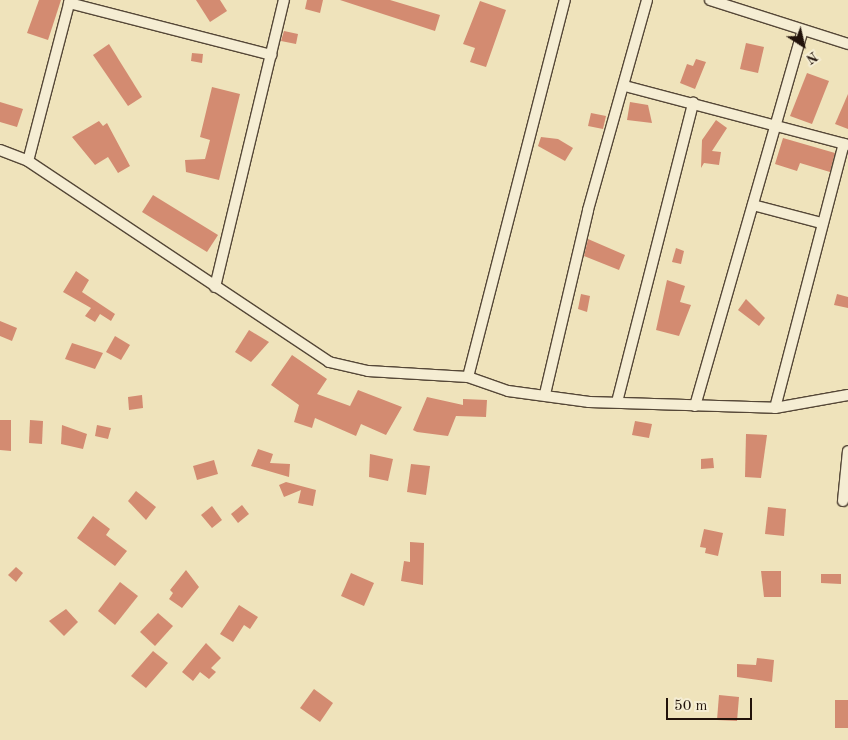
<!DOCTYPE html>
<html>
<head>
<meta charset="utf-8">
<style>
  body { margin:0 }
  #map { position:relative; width:848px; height:740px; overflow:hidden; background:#efe3bb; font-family:"Old Standard TT",serif }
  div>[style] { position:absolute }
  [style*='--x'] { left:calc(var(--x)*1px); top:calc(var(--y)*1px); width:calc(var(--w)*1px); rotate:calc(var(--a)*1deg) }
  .building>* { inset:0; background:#d38b71 }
  .roads { filter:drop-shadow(1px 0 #554737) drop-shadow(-1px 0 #554737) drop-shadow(0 1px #554737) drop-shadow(0 -1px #554737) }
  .street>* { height:10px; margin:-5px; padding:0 5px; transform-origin:5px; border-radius:5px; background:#f5edd3 }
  span { translate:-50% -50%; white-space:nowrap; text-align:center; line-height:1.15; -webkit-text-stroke:4px #f5edd3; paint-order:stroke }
  .north { position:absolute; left:778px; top:20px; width:50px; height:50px; -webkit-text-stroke:4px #f5edd3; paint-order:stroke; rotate:145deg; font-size:14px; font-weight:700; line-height:20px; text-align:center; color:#22130b }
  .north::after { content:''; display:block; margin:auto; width:18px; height:22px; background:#22130b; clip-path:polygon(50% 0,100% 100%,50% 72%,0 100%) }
  .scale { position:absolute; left:666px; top:698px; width:86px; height:22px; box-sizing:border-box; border:2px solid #22130b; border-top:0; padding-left:6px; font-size:15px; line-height:18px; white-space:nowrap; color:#22130b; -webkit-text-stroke:4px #f5edd3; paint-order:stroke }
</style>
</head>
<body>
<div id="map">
  <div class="building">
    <i style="clip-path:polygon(39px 0,61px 0,48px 40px,27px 33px)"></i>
    <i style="clip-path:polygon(196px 0,220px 0,227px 11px,210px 22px)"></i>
    <i style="clip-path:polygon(307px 0,323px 0,320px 13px,305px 9px)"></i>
    <i style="clip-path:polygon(340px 0,390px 0,440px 15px,435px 31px)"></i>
    <i style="clip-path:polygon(480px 1px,506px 10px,486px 67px,470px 62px,475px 48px,463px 44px)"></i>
    <i style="clip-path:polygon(284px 31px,298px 34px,296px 44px,281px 41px)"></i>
    <i style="clip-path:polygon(746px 43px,764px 47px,758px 73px,740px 69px)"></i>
    <i style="clip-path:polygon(109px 44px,142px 97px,128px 106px,93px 55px)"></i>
    <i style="clip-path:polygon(192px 53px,203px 54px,202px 63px,191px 61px)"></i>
    <i style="clip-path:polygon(696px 59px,706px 62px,695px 89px,680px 83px,687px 64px,693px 66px)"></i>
    <i style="clip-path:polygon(807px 73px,829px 81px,812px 124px,790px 116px)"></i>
    <i style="clip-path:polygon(212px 87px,240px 94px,219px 180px,186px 172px,185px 160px,205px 159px,210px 140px,200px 137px)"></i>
    <i style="clip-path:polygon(848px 94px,848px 129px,835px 124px)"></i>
    <i style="clip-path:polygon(0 102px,23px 109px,17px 127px,0 122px)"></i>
    <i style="clip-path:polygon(630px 102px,648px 105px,652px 123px,627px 120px)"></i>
    <i style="clip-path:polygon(591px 113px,606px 116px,603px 129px,588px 126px)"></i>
    <i style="clip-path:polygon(716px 120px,727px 128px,712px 151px,721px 152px,719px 165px,704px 163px,701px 168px,702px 140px)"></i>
    <i style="clip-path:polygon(99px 121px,103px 126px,107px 123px,130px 166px,118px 173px,108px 157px,95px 165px,72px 137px)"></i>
    <i style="clip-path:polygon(541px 137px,558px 139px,573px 148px,565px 161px,538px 146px)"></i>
    <i style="clip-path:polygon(783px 138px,835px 153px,830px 172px,800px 163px,797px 171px,775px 164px)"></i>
    <i style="clip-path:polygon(153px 195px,218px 235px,207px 252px,142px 212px)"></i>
    <i style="clip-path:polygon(588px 239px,625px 255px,619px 270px,584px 256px)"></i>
    <i style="clip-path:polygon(676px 248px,684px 251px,681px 264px,672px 262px)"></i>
    <i style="clip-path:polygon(76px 271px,89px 280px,82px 292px,115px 314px,111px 321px,100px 314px,95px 322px,85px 316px,91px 308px,63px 292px)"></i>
    <i style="clip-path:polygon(667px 280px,685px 286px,680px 302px,691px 305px,679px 336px,656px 330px)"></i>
    <i style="clip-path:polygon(581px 294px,590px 296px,587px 312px,578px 309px)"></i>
    <i style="clip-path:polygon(837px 294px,848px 297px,848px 308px,834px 305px)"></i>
    <i style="clip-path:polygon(746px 299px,765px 318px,759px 326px,738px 310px)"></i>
    <i style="clip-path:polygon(0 321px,17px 328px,12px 341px,0 336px)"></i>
    <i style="clip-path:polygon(249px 330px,269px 342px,251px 362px,235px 352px)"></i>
    <i style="clip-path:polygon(115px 336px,130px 345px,121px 360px,106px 352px)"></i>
    <i style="clip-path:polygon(72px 343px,103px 353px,95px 369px,65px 359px)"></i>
    <i style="clip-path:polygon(292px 355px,327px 379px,317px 394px,350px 406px,358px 390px,402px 407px,386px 435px,361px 424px,356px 436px,315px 418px,312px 428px,294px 422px,299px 405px,271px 385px)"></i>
    <i style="clip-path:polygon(142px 395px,143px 408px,129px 410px,128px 397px)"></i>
    <i style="clip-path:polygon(427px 397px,463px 405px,463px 399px,487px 400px,486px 417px,456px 416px,448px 436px,417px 432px,413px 430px)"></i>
    <i style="clip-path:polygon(0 420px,11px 420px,11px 451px,0 450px)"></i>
    <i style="clip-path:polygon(30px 420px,43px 421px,42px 444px,29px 443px)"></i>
    <i style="clip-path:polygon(635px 421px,652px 424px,649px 438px,632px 435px)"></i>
    <i style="clip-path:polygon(62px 425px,87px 434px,83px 449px,61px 444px)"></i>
    <i style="clip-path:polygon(97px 425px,111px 428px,108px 439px,95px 436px)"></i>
    <i style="clip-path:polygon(746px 434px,767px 435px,761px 478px,745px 477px)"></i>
    <i style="clip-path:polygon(258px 449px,273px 454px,270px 463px,290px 464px,289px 477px,251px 466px)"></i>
    <i style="clip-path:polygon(370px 454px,393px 459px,388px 481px,369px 477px)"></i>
    <i style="clip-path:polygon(713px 458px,714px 468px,701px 469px,701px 459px)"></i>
    <i style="clip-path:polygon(214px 460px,218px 474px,197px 480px,193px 466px)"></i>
    <i style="clip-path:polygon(411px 464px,430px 466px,426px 495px,407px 492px)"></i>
    <i style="clip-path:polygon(286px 482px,316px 490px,313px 506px,298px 503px,301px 490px,284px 497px,279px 485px)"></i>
    <i style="clip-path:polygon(136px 491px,156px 507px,146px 520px,128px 501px)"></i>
    <i style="clip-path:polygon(242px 505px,249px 514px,238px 523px,231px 514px)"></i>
    <i style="clip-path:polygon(212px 506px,222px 520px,212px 528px,201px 515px)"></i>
    <i style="clip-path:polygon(768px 507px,786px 509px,784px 536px,765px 534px)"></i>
    <i style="clip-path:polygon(93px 516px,110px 529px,106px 535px,127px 551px,115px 566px,77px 538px)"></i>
    <i style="clip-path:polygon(704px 529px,723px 533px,718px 556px,705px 553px,706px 548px,700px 547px)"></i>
    <i style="clip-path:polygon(410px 542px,424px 543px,423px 585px,401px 581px,404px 561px,410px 562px)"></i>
    <i style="clip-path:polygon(16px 567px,23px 573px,16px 582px,8px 575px)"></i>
    <i style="clip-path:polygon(186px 570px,199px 587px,182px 608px,169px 599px,173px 593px,170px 590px)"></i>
    <i style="clip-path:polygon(761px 571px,781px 571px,781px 597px,764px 597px)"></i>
    <i style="clip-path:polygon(351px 573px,374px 583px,364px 606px,341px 596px)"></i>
    <i style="clip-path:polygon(821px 574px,841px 574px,841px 584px,821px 583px)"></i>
    <i style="clip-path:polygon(120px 582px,138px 596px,115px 625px,98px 611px)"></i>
    <i style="clip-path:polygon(239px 605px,258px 617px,250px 629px,244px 625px,233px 642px,220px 634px)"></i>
    <i style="clip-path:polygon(66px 609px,78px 622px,64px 636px,49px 621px)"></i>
    <i style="clip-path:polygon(158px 613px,173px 626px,155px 646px,140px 632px)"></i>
    <i style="clip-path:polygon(206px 643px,221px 658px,211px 668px,216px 672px,209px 679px,200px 672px,193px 681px,182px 672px)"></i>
    <i style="clip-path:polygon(153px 651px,168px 663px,146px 688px,131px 676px)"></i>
    <i style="clip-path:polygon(757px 658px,774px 660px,772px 682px,737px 677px,737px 664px,756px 665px)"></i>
    <i style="clip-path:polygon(314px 689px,333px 703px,320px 722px,300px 708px)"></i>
    <i style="clip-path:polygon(719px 695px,739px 697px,737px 721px,717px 720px)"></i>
    <i style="clip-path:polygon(835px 700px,848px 700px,848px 728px,835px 728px)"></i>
  </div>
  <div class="roads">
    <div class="street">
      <i style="--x:70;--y:0;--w:166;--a:104.6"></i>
      <i style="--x:28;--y:161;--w:362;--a:33.7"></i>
      <i style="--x:329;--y:362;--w:40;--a:13"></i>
      <i style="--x:368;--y:371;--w:100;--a:3.4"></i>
      <i style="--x:468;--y:377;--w:42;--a:19.3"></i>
      <i style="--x:508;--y:391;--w:82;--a:7.7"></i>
      <i style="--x:589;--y:402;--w:186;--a:1.8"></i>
      <i style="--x:775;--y:408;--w:74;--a:-10.1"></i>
      <i style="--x:710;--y:0;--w:145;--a:17.7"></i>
      <i style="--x:69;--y:3;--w:209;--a:14.4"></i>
      <i style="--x:625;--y:86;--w:231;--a:14.8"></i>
      <i style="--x:0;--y:150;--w:30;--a:21"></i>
      <i style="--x:753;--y:205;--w:70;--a:14.8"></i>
      <i style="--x:215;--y:287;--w:295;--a:-76.5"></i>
      <i style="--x:468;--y:377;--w:389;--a:-75.6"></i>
      <i style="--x:545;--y:394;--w:189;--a:-76.8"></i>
      <i style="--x:588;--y:210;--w:218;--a:-74.3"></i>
      <i style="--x:617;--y:402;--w:309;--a:-75.7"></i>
      <i style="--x:695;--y:406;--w:389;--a:-74"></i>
      <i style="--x:775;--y:408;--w:273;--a:-75.4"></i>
      <i style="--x:843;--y:501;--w:50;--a:-84.3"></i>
    </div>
  </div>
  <div class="north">N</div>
  <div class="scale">50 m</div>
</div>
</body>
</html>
